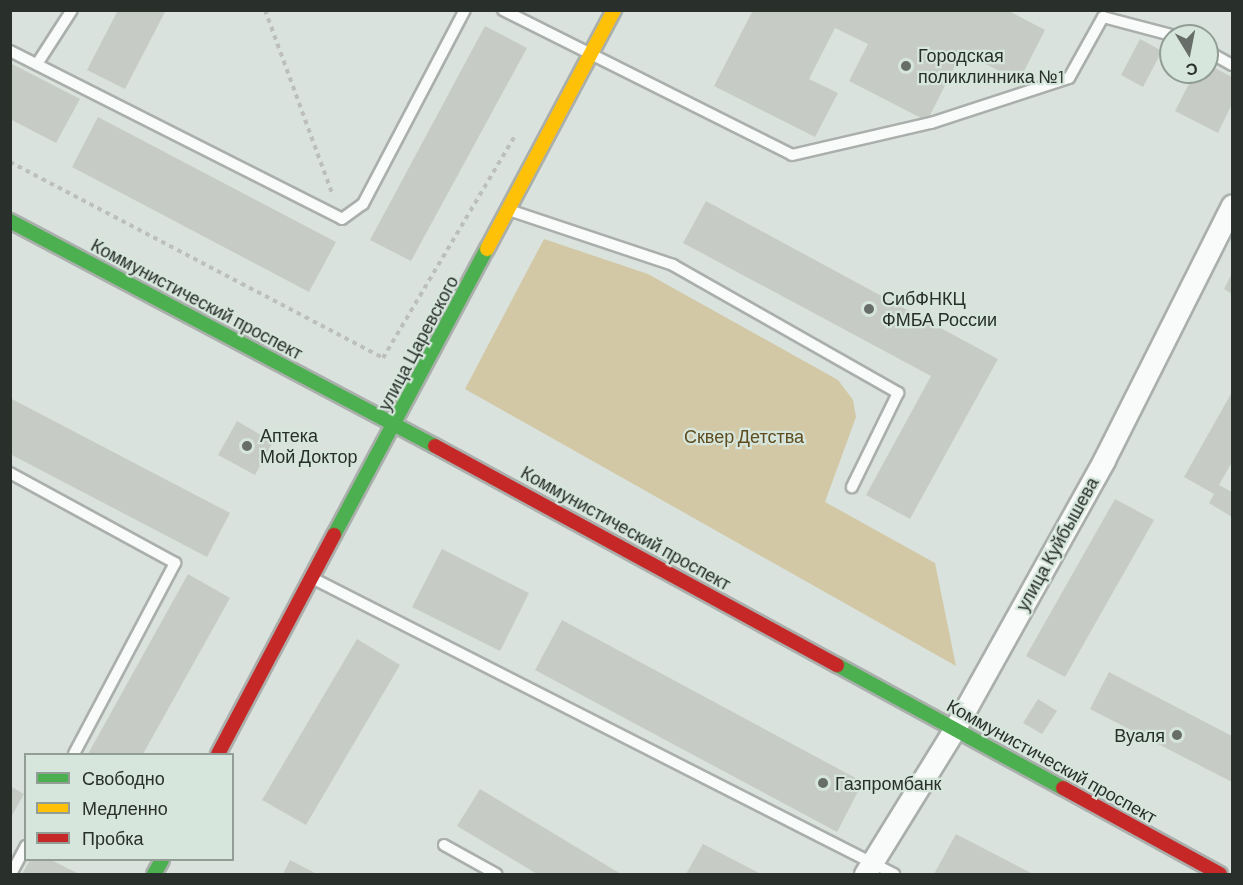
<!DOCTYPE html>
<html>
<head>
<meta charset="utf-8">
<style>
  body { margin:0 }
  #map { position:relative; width:1243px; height:885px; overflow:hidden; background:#dae2dd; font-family:Barlow,sans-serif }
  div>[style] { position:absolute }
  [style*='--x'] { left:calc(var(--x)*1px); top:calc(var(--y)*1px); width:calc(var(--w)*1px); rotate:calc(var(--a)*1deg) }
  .green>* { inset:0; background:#d2c8a5 }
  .building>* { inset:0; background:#c7cbc6 }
  .path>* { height:4px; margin-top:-2px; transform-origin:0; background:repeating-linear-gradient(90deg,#bcbfbc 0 4.5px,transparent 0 9px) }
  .roads { filter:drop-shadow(2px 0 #aaafac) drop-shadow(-2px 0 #aaafac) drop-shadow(0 2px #aaafac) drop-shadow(0 -2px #aaafac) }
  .lane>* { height:10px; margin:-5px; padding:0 5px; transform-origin:5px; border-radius:5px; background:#f9fbfa }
  .street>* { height:21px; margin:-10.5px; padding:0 10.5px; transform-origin:10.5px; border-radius:10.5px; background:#f9fbfa }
  .fast>* { height:14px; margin:-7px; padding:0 7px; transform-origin:7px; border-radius:7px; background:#4caf50 }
  .slow>* { height:14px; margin:-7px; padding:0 7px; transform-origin:7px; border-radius:7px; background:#ffc107 }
  .jam>* { height:14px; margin:-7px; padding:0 7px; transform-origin:7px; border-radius:7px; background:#c62828 }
  .dots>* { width:16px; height:16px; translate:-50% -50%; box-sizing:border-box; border:3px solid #d6e6dc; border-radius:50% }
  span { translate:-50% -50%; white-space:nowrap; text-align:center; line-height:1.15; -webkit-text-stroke:4.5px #d6e6dc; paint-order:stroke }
  .poi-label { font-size:18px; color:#292f2b }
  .left { translate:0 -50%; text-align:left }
  .right { translate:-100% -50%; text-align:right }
  .street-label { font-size:18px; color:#292f2b }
  .park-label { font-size:18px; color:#5f4c1e }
  .frame { position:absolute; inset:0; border:12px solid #292f2b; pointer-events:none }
  .legend { position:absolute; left:24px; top:753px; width:210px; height:108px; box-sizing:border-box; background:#d6e6dc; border:2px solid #919d95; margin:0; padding:8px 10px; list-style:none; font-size:18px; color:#292f2b }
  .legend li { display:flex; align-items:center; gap:12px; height:30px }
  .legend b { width:30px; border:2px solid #919d95 }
  .north { position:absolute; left:1159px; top:24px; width:60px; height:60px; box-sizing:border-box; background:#d6e6dc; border:2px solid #919d95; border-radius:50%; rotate:170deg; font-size:16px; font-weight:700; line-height:24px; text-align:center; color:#292f2b }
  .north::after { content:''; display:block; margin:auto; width:21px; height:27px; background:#676e69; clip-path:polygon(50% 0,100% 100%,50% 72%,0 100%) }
</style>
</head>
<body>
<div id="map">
  <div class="green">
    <i style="clip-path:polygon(544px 239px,648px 274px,838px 380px,853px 400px,856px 417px,825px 502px,935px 563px,956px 666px,465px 389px)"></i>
  </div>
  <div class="building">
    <i style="clip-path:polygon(118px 10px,166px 10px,125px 89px,87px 70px)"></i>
    <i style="clip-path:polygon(753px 10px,1007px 10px,1045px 30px,1019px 81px,962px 52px,927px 121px,849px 81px,868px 44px,835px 28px,809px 79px,838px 93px,815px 137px,714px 86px)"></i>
    <i style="clip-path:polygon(485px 26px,527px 48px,411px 261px,370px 240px)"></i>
    <i style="clip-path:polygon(1140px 39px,1162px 51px,1143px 87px,1121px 75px)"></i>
    <i style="clip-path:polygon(10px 63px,80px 99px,56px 143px,10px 119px)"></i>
    <i style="clip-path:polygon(1207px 64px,1232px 77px,1232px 104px,1218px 133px,1175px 111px,1195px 72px,1207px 72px)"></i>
    <i style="clip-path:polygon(98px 117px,336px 242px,309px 292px,72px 167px)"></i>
    <i style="clip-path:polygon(706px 201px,998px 359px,910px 519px,866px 495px,931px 376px,683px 243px)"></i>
    <i style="clip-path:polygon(1232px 273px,1232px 294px,1224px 289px)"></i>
    <i style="clip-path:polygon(1232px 392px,1232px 462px,1219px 485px,1232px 492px,1232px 517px,1209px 503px,1214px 494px,1184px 477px)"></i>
    <i style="clip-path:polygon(10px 398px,230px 513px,207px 557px,10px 454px)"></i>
    <i style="clip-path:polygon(237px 421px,273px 442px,255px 475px,218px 455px)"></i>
    <i style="clip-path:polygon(1115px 499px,1154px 520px,1065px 677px,1026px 656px)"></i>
    <i style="clip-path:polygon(442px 549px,529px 593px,500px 651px,412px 607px)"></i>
    <i style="clip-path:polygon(188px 574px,230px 598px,143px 754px,88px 754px)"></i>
    <i style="clip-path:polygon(562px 620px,863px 782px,837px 832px,535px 670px)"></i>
    <i style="clip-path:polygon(357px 639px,400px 665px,306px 825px,262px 800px)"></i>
    <i style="clip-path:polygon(1109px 672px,1232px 736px,1232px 782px,1090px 709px)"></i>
    <i style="clip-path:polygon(1038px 699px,1057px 711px,1042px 734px,1023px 723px)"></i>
    <i style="clip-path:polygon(10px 786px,24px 794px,10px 819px)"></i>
    <i style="clip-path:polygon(480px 789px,621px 874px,537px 874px,457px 826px)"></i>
    <i style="clip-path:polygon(956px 834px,1033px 874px,934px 874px)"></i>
    <i style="clip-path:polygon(703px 844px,761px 874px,686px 874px)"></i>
    <i style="clip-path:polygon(30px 860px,51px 860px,79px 874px,22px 874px)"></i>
    <i style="clip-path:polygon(290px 860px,317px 874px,283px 874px)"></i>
  </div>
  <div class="path">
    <i style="--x:265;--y:10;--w:198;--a:69.9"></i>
    <i style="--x:10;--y:162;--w:421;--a:27.7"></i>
    <i style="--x:383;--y:358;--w:258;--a:-59.3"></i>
  </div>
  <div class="roads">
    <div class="lane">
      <i style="--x:503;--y:10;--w:323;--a:26.6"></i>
      <i style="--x:792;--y:155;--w:143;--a:-13"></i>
      <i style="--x:931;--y:123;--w:145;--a:-18.1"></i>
      <i style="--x:1069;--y:78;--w:70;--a:-60.9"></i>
      <i style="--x:1103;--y:17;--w:74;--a:14.8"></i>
      <i style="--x:10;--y:51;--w:372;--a:26.8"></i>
      <i style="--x:342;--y:219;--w:26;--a:-36"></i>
      <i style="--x:363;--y:204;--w:219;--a:-62.3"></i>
      <i style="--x:1207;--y:51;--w:29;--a:29"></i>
      <i style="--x:37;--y:64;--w:64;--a:-57.1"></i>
      <i style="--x:509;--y:210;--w:173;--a:18.5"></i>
      <i style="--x:673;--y:265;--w:259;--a:29.6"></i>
      <i style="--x:898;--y:393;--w:105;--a:116.1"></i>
      <i style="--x:10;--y:473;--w:188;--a:28.6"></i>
      <i style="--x:175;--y:563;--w:216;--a:117.9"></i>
      <i style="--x:314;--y:579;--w:651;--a:26.96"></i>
      <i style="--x:444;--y:845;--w:60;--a:29.1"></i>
      <i style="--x:11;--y:874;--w:32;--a:-62"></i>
    </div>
    <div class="street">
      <i style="--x:865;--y:874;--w:172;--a:-58.3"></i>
      <i style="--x:955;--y:728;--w:307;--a:-60.9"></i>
      <i style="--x:1104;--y:460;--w:285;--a:-63.3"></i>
    </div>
    <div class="fast">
      <i style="--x:10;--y:221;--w:481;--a:27.9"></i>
      <i style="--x:334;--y:535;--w:324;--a:-61.9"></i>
      <i style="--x:837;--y:665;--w:257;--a:28.6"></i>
      <i style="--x:154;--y:874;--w:16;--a:-60"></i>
    </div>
    <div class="slow">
      <i style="--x:487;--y:249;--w:271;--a:-62"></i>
    </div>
    <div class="jam">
      <i style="--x:435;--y:446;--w:458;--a:28.6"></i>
      <i style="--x:218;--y:754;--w:248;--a:-62.1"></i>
      <i style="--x:1063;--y:788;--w:179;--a:28.7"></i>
    </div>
  </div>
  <div class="dots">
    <i style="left:906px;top:66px;background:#676e69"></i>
    <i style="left:869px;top:309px;background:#676e69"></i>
    <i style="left:247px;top:446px;background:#676e69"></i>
    <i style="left:1177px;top:735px;background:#676e69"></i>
    <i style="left:823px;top:783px;background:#676e69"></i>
  </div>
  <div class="poi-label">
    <span class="left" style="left:918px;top:66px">Городская<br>поликлинника №1</span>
    <span class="left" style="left:882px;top:309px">СибФНКЦ<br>ФМБА России</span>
    <span class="left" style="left:260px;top:446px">Аптека<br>Мой Доктор</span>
    <span class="right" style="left:1165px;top:735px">Вуаля</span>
    <span class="left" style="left:835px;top:783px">Газпромбанк</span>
  </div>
  <div class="street-label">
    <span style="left:197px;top:299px;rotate:28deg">Коммунистический проспект</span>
    <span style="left:418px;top:343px;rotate:-62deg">улица Царевского</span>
    <span style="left:626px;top:528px;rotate:29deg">Коммунистический проспект</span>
    <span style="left:1057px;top:544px;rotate:-61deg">улица Куйбышева</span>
    <span style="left:1052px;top:761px;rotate:29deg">Коммунистический проспект</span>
  </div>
  <div class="park-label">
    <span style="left:744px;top:436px">Сквер Детства</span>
  </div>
  <div class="frame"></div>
  <ul class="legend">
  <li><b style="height:8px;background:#4caf50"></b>Свободно</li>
  <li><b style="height:8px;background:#ffc107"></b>Медленно</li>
  <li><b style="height:8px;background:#c62828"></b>Пробка</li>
  </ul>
  <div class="north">С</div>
</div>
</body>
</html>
